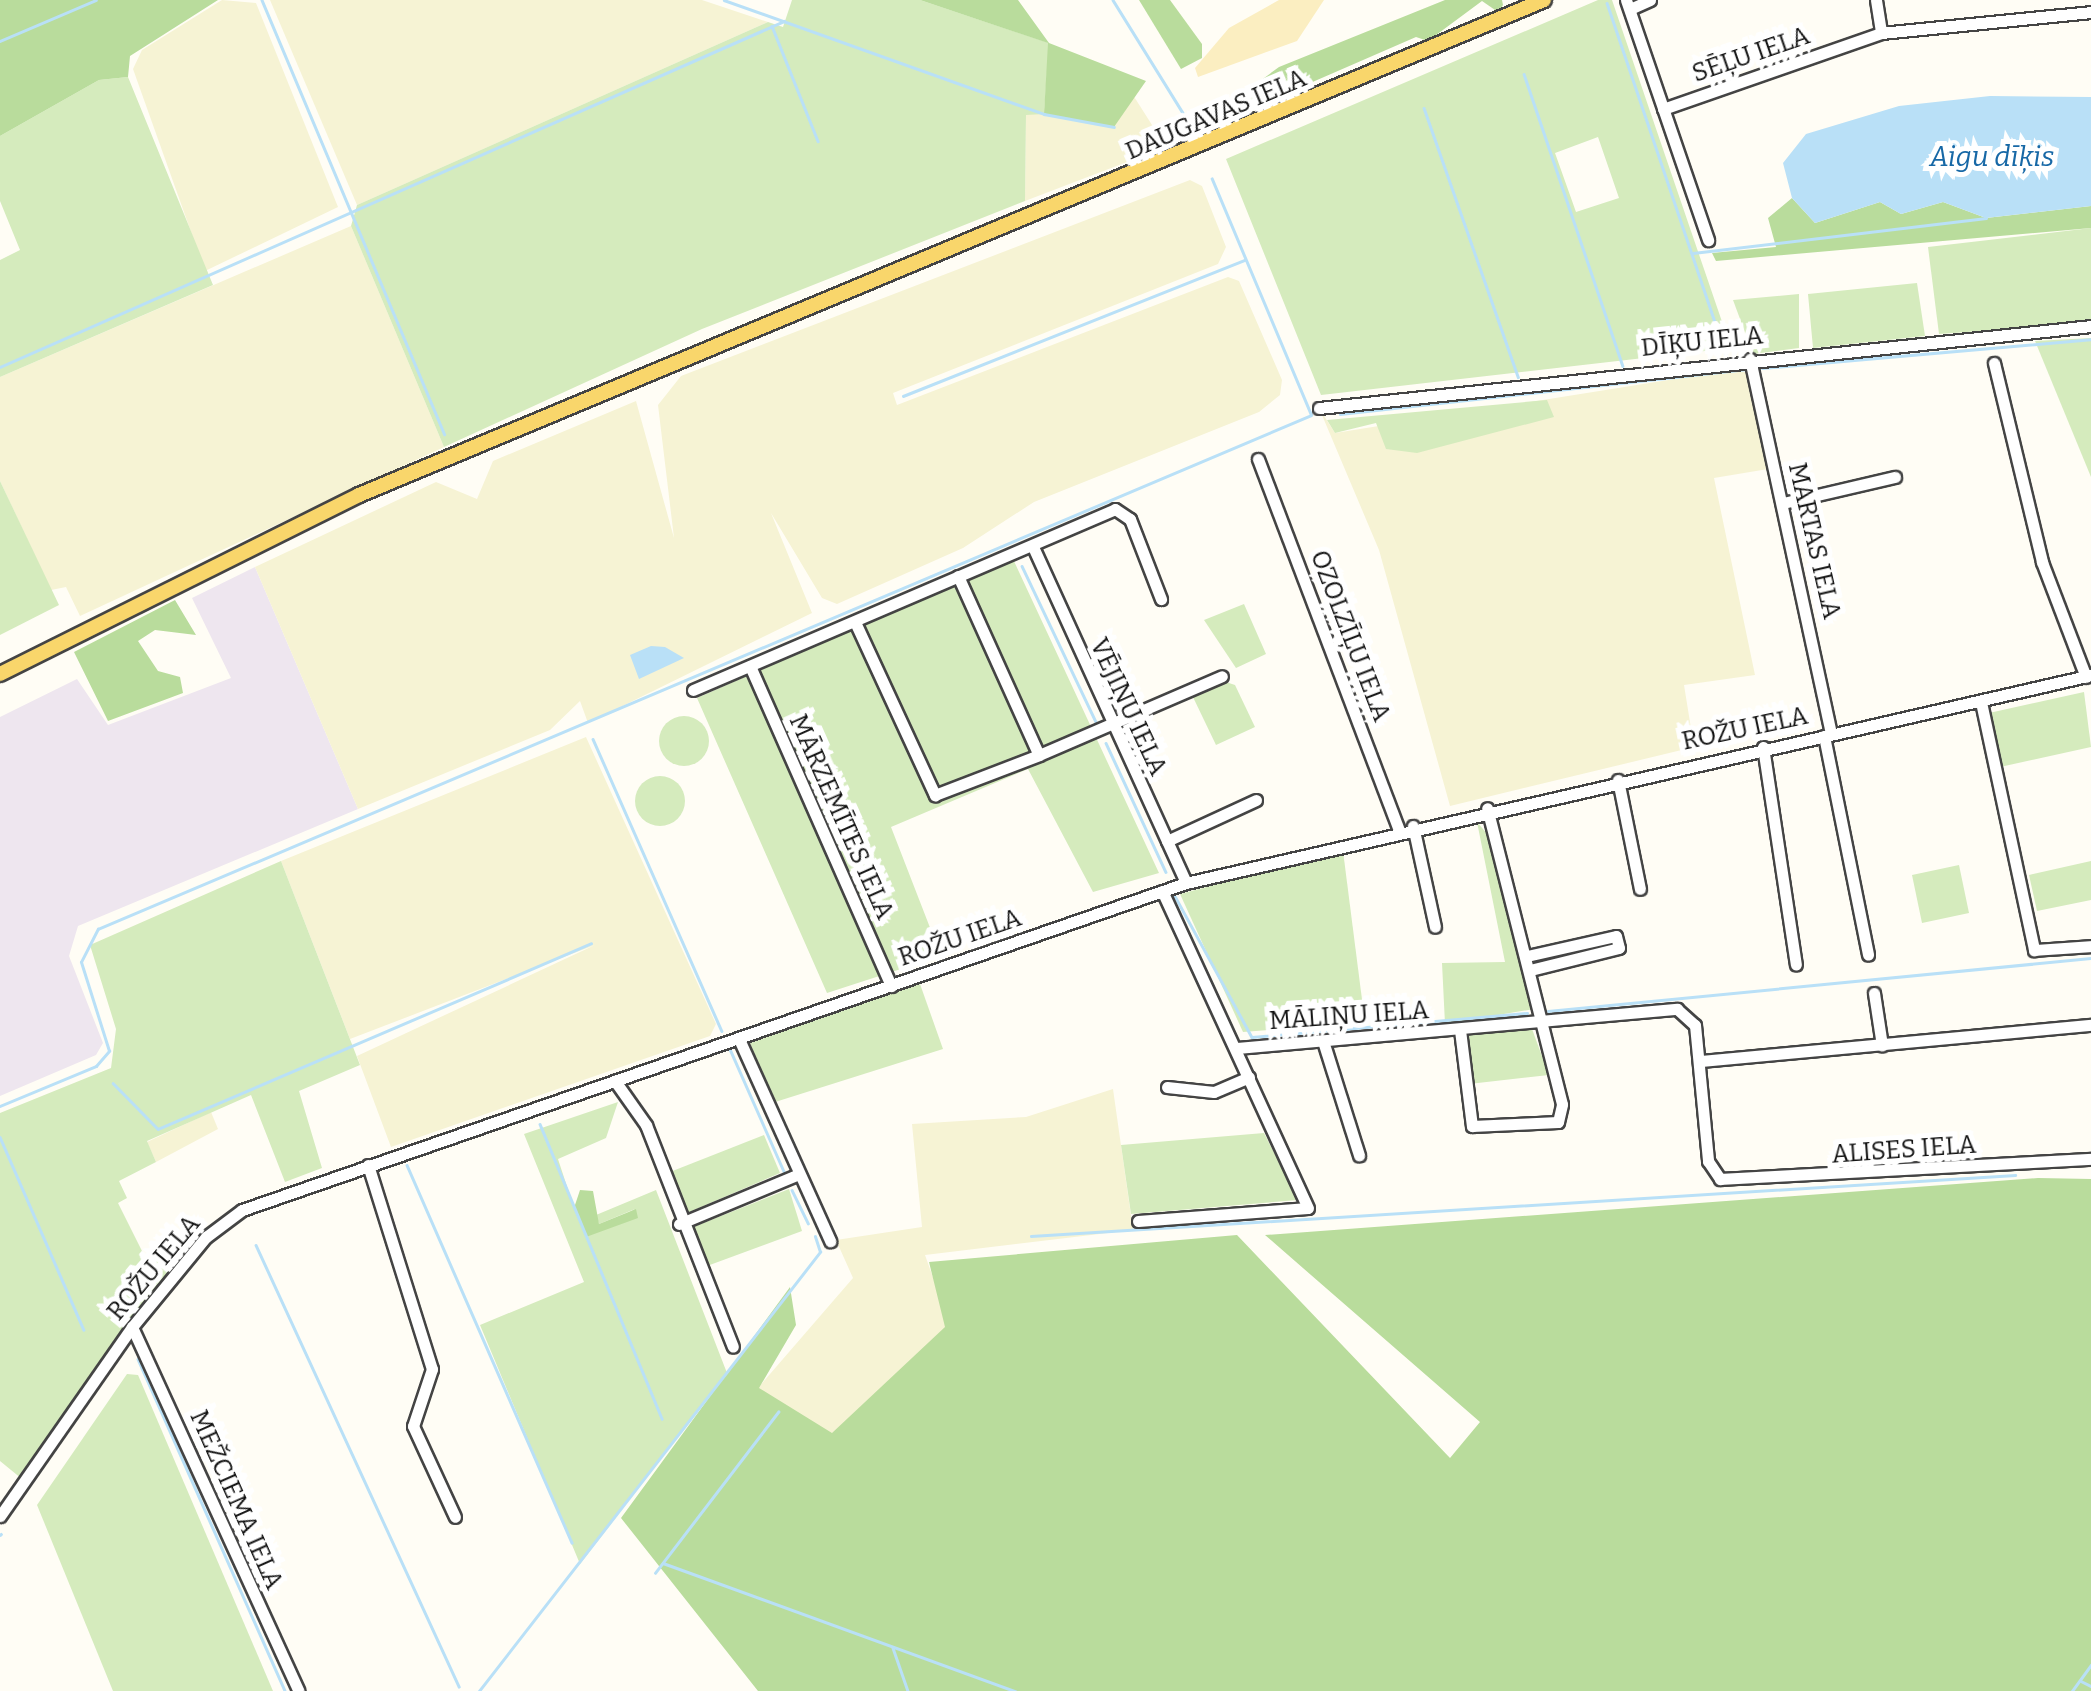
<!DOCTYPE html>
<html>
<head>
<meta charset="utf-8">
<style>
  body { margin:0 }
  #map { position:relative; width:2091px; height:1691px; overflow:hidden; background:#fffdf5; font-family:Bitter,serif }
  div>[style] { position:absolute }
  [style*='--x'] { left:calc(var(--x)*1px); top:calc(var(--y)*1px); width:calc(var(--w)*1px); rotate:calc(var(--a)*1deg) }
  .industrial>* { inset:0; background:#eee6ef }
  .farmland>* { inset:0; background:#f6f3d4 }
  .green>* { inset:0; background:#d5ebbd }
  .round { border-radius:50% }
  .forest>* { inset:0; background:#b9dc9c }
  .sand>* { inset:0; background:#fbeec1 }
  .water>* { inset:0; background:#b9e0f7 }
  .stream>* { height:2.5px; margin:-1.25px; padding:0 1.25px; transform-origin:1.25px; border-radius:1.25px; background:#b9e0f7 }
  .roads { filter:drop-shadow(2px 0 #444) drop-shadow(-2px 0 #444) drop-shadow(0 2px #444) drop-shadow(0 -2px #444) }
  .minor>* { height:11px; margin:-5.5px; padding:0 5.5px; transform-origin:5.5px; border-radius:5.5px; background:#fff }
  .major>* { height:14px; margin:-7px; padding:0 7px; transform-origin:7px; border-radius:7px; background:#f9d66b }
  span { translate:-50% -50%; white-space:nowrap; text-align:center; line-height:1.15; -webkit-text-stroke:10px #fff; paint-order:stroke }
  .street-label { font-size:25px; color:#111 }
  .water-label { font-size:28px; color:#1768a6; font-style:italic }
</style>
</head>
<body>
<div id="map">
  <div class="industrial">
    <i style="clip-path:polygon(255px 567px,358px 809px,78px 926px,69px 956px,103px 1043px,96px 1055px,0 1096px,0 717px,77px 679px,108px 725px,231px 678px,192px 598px)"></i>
  </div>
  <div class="farmland">
    <i style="clip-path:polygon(222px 0,256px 3px,338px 207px,205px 271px,133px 69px,142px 50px)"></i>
    <i style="clip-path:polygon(270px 0,702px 0,768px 22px,357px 205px)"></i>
    <i style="clip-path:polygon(1126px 84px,1166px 147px,1025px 201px,1026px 114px)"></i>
    <i style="clip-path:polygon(1190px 180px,1202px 186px,1226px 247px,1218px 264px,893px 393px,897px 405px,1228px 277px,1239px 281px,1282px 380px,1280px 395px,1259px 412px,1034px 502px,963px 548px,837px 604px,822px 598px,771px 513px,812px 613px,588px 723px,580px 701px,550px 730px,358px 809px,255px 567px,436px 482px,477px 499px,493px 461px,636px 401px,674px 538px,658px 405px,681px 376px)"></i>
    <i style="clip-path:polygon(351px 226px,444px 447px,80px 616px,66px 587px,51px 590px,0 481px,0 377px)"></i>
    <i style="clip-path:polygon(1731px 370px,1747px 372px,1768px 469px,1714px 478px,1755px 675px,1684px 685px,1694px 747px,1450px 806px,1379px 550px,1319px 408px,1335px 433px)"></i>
    <i style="clip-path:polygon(586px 737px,716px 1024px,710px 1036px,391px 1147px,357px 1056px,595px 945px,350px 1039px,281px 861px)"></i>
    <i style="clip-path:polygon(1113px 1089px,1133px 1230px,925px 1255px,951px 1328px,832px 1438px,758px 1388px,853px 1278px,836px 1240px,922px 1227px,912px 1124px,1026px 1117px)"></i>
    <i style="clip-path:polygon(211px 1112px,218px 1129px,156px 1162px,147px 1142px)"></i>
  </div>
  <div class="green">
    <i style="clip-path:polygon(792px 0,920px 0,1049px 43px,1044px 114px,1026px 115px,1025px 201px,702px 329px,444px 447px,351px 226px,357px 205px,768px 22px,783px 27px)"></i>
    <i style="clip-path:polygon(evenodd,1598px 0,1612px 0,1731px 348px,1321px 395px,1226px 159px,1598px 0,1598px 137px,1619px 198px,1576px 212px,1555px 153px,1598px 137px)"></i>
    <i style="clip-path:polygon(128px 77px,213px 285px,0 377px,0 260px,20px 250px,0 201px,0 136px,99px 80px)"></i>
    <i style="clip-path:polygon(2091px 228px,2091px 323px,1939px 334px,1928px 247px)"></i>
    <i style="clip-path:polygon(1917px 283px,1925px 336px,1813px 348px,1808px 294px)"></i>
    <i style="clip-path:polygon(1799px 294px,1799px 348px,1753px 354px,1733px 300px)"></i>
    <i style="clip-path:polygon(2091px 338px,2091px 477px,2035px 341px)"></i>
    <i style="clip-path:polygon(1547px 400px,1554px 417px,1417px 453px,1386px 449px,1376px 423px,1335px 433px,1327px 420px)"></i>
    <i style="clip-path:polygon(0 481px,59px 605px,0 635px)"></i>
    <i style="clip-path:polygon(1013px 559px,1159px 873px,1093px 892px,1028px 769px,891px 827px,941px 956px,827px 993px,697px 698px)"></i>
    <i style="clip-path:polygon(1244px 604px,1266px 654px,1236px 668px,1204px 620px)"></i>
    <i style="clip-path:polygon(1223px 681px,1235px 685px,1255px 727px,1216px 745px,1192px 695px)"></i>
    <i style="clip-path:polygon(2084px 692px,2091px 747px,2000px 767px,1989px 713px)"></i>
    <i class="round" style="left:659px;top:716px;width:50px;height:50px"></i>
    <i class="round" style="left:635px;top:776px;width:50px;height:50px"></i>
    <i style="clip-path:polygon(1477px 822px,1494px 842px,1534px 1009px,1445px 1024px,1442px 963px,1505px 962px)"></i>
    <i style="clip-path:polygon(1343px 851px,1365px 1023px,1243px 1032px,1180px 894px)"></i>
    <i style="clip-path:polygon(281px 861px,360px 1065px,299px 1091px,322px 1168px,285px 1182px,251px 1095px,147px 1141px,156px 1162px,119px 1181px,127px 1198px,118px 1203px,148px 1263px,161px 1252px,170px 1269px,22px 1479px,0 1461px,0 1113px,111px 1068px,116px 1029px,90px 945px)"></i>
    <i style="clip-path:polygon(2091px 861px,2091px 900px,2037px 911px,2029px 875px)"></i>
    <i style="clip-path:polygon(1959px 865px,1969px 913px,1922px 923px,1912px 875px)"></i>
    <i style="clip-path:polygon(920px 984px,943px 1049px,772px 1103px,750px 1043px)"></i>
    <i style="clip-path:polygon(1532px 1029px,1549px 1075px,1469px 1084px,1469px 1035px)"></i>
    <i style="clip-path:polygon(618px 1102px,606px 1138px,558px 1159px,574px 1208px,586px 1237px,635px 1209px,599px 1224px,596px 1215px,656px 1190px,727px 1373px,580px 1564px,480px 1325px,584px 1282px,524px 1134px)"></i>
    <i style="clip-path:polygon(1264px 1133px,1298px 1200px,1131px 1214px,1121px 1145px)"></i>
    <i style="clip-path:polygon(764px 1135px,780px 1173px,687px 1213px,670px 1172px)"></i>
    <i style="clip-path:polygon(789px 1189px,802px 1231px,707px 1266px,693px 1227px)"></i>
    <i style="clip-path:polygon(127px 1374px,138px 1375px,273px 1691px,113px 1691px,37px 1505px)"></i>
  </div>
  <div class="forest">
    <i style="clip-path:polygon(0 0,218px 0,130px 56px,128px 77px,99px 80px,0 136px)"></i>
    <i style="clip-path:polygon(920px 0,1018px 0,1049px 43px,1146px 81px,1114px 127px,1044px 114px,1048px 43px)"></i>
    <i style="clip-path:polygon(1139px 0,1170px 0,1202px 44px,1202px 58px,1181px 69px)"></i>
    <i style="clip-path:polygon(1445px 0,1502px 0,1503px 5px,1498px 12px,1482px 1px,1428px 41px,1416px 37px,1216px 124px,1211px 117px,1279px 67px)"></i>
    <i style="clip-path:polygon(1792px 198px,1815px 223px,1880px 202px,1901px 214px,1943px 202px,1986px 218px,2091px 206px,2091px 228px,1716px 261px,1712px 253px,1776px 247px,1768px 218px)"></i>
    <i style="clip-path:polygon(175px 600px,196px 635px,155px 630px,138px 641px,158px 671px,180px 677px,183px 693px,108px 721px,74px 652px)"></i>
    <i style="clip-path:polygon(2038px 1178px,2091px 1179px,2091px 1691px,758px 1691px,621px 1518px,790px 1287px,796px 1325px,759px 1388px,832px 1433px,945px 1327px,929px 1262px,1237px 1235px,1450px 1458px,1480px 1422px,1265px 1235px)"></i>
    <i style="clip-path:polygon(580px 1190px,593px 1191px,599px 1224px,636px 1209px,638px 1218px,586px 1237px,574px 1208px)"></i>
  </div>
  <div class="sand">
    <i style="clip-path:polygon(1279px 0,1324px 0,1297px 41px,1198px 77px,1195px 68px,1229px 28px)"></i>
  </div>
  <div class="water">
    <i style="clip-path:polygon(1990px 96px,2091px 97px,2091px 206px,1986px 218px,1943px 202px,1901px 214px,1880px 202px,1815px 223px,1792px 198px,1783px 163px,1806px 134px,1899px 106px)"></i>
    <i style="clip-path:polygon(651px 646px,665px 647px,684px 658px,639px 679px,630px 655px)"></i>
  </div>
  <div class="stream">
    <i style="--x:262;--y:0;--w:471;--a:67.2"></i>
    <i style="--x:724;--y:0;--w:340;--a:19.6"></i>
    <i style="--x:1044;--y:114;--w:71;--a:10.5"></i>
    <i style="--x:1113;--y:0;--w:158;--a:58.2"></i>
    <i style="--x:1607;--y:3;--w:371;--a:71.3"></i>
    <i style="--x:772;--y:26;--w:124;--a:68.2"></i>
    <i style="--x:0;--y:41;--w:104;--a:-23.1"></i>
    <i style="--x:1524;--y:74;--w:308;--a:71.3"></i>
    <i style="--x:1424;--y:108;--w:285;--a:70.7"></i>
    <i style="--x:1693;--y:253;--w:295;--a:-6.8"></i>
    <i style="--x:0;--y:367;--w:857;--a:-23.81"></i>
    <i style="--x:1762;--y:368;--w:330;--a:-5"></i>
    <i style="--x:903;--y:396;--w:368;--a:-21.7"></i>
    <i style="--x:1340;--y:414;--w:407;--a:-6.3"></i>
    <i style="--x:1022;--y:566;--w:173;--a:64.6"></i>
    <i style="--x:593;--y:739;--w:319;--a:66.2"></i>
    <i style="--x:1106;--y:743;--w:142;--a:65.1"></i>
    <i style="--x:1175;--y:896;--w:161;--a:61.4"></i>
    <i style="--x:1252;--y:1037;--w:276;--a:-5"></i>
    <i style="--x:1548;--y:1011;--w:546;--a:-5.57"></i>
    <i style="--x:730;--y:1049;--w:139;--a:66.2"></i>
    <i style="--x:113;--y:1083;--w:64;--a:45.6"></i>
    <i style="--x:158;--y:1129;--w:471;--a:-23.2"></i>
    <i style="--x:0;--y:1106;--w:104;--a:-22.6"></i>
    <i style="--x:96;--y:1066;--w:20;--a:-49"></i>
    <i style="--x:109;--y:1051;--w:93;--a:-107.5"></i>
    <i style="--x:81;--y:962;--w:37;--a:-63"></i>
    <i style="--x:98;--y:929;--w:1317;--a:-22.96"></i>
    <i style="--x:1311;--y:415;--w:256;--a:-112.8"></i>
    <i style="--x:540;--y:1124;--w:319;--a:67.5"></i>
    <i style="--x:0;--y:1137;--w:210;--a:66.5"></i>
    <i style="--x:407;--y:1165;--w:412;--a:66.4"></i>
    <i style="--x:792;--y:1190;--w:37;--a:64"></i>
    <i style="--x:1031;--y:1236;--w:986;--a:-3.55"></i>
    <i style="--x:256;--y:1245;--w:486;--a:65.3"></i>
    <i style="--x:138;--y:1359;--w:363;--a:66.1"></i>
    <i style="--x:0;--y:1535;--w:1;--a:-45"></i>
    <i style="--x:663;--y:1563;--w:375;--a:20"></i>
    <i style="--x:655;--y:1573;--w:203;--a:-52.6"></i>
    <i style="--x:893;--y:1648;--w:46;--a:70.8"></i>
    <i style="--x:2081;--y:1681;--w:11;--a:27"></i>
    <i style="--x:479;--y:1691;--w:556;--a:-52.16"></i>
    <i style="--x:820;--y:1252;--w:16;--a:-108"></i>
    <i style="--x:2072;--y:1691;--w:32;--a:-54"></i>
  </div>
  <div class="roads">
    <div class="minor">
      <i style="--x:1626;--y:0;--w:254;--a:71.1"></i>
      <i style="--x:1876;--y:0;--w:33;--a:81"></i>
      <i style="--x:1630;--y:9;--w:22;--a:-24"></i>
      <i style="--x:1663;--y:109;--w:231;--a:-19.2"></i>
      <i style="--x:1881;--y:33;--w:211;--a:-5.7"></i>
      <i style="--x:1750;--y:359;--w:384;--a:77.8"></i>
      <i style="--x:1994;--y:363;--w:205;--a:76.4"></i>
      <i style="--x:2042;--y:562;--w:123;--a:69.1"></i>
      <i style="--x:1319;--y:408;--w:776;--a:-6.06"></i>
      <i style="--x:1258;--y:459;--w:397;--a:69.2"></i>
      <i style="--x:1783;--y:503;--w:115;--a:-13.1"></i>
      <i style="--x:1034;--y:549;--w:367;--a:65.5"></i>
      <i style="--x:958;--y:576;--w:196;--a:65.7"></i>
      <i style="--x:1039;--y:755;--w:199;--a:-23.3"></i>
      <i style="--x:855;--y:622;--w:191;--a:65.2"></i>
      <i style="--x:935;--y:795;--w:111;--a:-21"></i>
      <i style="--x:750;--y:666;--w:350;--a:66.2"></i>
      <i style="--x:693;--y:690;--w:459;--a:-23.2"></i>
      <i style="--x:1115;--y:509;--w:18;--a:34"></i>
      <i style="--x:1130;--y:519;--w:86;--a:68.8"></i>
      <i style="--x:1981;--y:702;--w:254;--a:77.9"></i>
      <i style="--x:2034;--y:950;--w:57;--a:-4"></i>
      <i style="--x:1824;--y:736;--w:223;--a:78.6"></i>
      <i style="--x:1763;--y:747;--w:220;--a:81.4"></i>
      <i style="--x:1618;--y:780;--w:111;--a:78.6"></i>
      <i style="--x:1413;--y:826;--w:103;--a:77.7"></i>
      <i style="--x:1167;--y:841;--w:98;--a:-24.7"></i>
      <i style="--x:1527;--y:956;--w:91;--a:-12.7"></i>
      <i style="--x:1616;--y:936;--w:12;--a:76"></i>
      <i style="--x:1619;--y:948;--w:92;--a:166.1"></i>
      <i style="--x:1874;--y:993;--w:53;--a:81.3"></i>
      <i style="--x:1460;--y:1030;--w:97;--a:82.9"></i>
      <i style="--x:1472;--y:1126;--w:86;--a:-2.7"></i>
      <i style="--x:1558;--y:1122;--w:18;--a:-77"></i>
      <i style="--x:1562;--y:1104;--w:305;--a:-104.2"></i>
      <i style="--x:739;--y:1039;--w:222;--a:65.7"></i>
      <i style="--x:1323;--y:1041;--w:120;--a:72.5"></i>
      <i style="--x:1237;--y:1048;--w:442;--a:-5.1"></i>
      <i style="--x:1677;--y:1009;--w:24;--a:42"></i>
      <i style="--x:1695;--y:1025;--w:137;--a:84.5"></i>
      <i style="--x:1708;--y:1161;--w:22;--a:56"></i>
      <i style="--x:1720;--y:1179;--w:372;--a:-3.1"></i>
      <i style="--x:1701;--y:1061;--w:392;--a:-5.3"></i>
      <i style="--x:615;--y:1081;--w:54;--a:54.8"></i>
      <i style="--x:646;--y:1125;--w:238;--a:68.6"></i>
      <i style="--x:1167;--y:1087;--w:47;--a:6.1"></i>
      <i style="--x:1214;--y:1092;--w:38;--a:-23"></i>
      <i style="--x:368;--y:1165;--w:214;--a:72.6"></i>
      <i style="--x:432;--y:1369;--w:60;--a:108.4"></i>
      <i style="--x:413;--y:1426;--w:100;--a:65.2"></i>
      <i style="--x:1138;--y:1221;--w:170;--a:-4.4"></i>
      <i style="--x:1308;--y:1208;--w:349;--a:-114.7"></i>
      <i style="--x:679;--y:1224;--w:130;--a:-22.6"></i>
      <i style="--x:132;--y:1327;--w:400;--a:65.4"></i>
      <i style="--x:0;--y:1516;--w:231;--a:-55.1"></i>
      <i style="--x:132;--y:1327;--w:117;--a:-50.6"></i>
      <i style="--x:206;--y:1237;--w:45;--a:-36.9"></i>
      <i style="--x:242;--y:1210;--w:999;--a:-19.11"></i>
      <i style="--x:1186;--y:883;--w:929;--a:-12.94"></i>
    </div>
    <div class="major">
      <i style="--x:0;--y:674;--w:401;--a:-26.5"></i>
      <i style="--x:359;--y:495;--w:1284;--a:-22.67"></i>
    </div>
  </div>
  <div class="street-label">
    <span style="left:1751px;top:55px;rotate:-19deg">SĒĻU IELA</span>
    <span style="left:1216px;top:115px;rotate:-23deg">DAUGAVAS IELA</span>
    <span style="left:1702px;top:342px;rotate:-6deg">DĪĶU IELA</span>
    <span style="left:1814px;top:541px;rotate:77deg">MARTAS IELA</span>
    <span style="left:1350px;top:636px;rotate:69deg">OZOLZĪĻU IELA</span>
    <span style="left:1128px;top:707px;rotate:65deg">VĒJIŅU IELA</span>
    <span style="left:1745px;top:729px;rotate:-12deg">ROŽU IELA</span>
    <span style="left:841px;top:817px;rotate:66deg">MĀRZEMĪTES IELA</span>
    <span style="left:960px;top:938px;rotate:-19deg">ROŽU IELA</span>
    <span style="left:1349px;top:1016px;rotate:-4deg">MĀLIŅU IELA</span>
    <span style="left:1904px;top:1150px;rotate:-4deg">ALISES IELA</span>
    <span style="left:154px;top:1268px;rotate:-50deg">ROŽU IELA</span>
    <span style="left:236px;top:1500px;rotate:66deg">MEŽCIEMA IELA</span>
  </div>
  <div class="water-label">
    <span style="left:1992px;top:157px">Aigu dīķis</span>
  </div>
</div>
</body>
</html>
